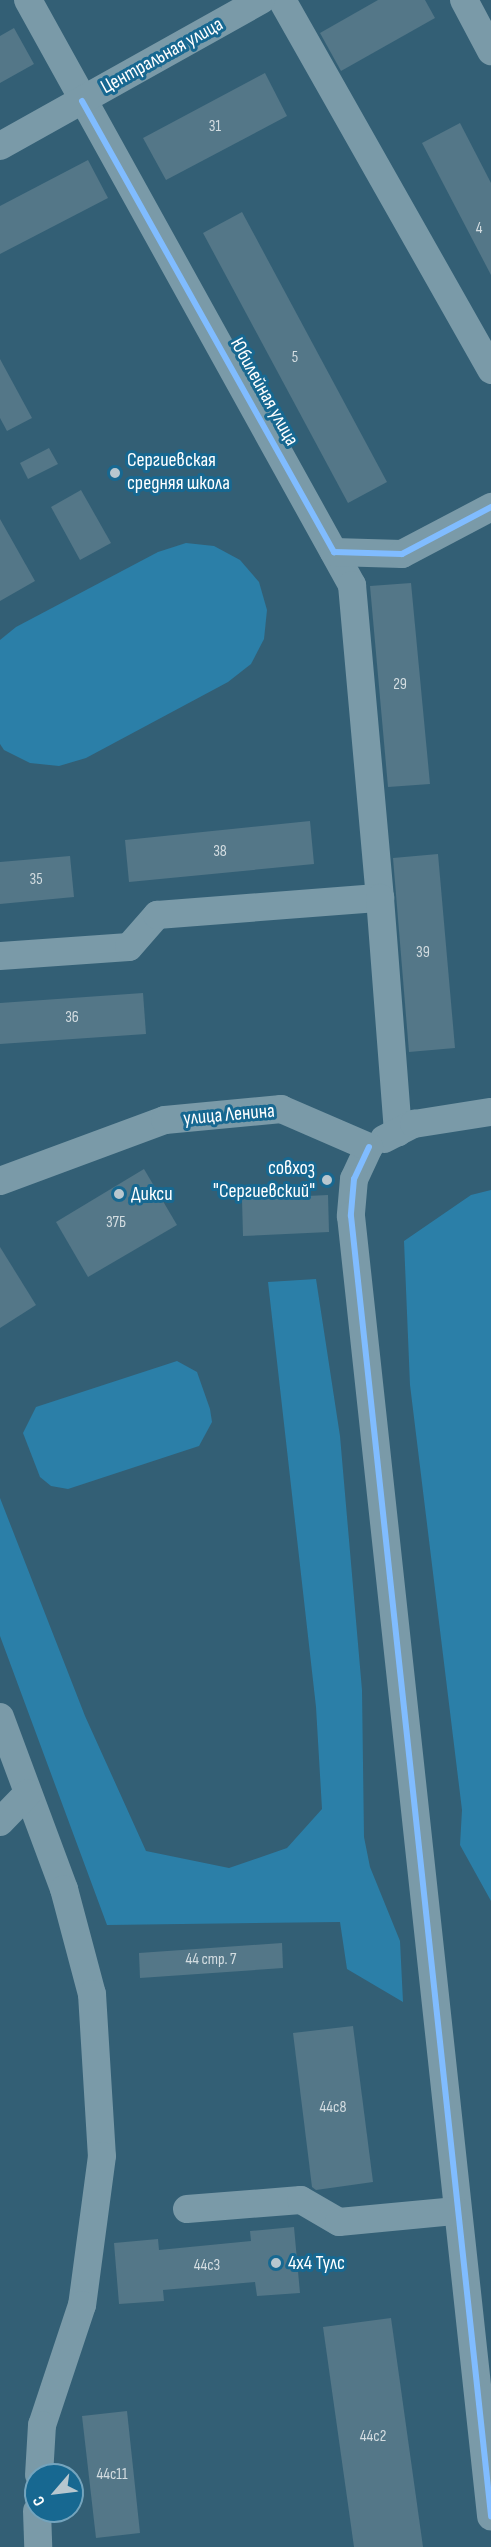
<!DOCTYPE html>
<html>
<head>
<meta charset="utf-8">
<style>
  body { margin:0 }
  #map { position:relative; width:491px; height:2547px; overflow:hidden; background:#335f75; font-family:"Sofia Sans Condensed",sans-serif }
  div>[style] { position:absolute }
  [style*='--x'] { left:calc(var(--x)*1px); top:calc(var(--y)*1px); width:calc(var(--w)*1px); rotate:calc(var(--a)*1deg) }
  .green>* { inset:0; background:#2b7fa8 }
  .building>* { inset:0; background:#547788 }
  .minor>* { height:28px; margin:-14px; padding:0 14px; transform-origin:14px; border-radius:14px; background:#7a9aa8 }
  .cycleway>* { height:6px; margin:-3px; padding:0 3px; transform-origin:3px; border-radius:3px; background:#80bcff }
  .dots>* { width:16px; height:16px; translate:-50% -50%; box-sizing:border-box; border:3px solid #176891; border-radius:50% }
  span { translate:-50% -50%; white-space:nowrap; text-align:center; line-height:1.15; -webkit-text-stroke:6px #176891; paint-order:stroke }
  .number-label { font-size:16px; color:#d4dde1 }
  .number-label span { -webkit-text-stroke-width:0 }
  .street-label { font-size:20px; color:#fff }
  .poi-label { font-size:20px; color:#fff }
  .left { translate:0 -50%; text-align:left }
  .right { translate:-100% -50%; text-align:right }
  .north { position:absolute; left:24px; top:2463px; width:60px; height:60px; box-sizing:border-box; background:#176891; border:2px solid #74a4bd; border-radius:50%; rotate:242deg; font-size:16px; font-weight:700; line-height:24px; text-align:center; color:#fff }
  .north::after { content:''; display:block; margin:auto; width:21px; height:27px; background:#b8c7cf; clip-path:polygon(50% 0,100% 100%,50% 72%,0 100%) }
</style>
</head>
<body>
<div id="map">
  <div class="green">
    <i style="clip-path:polygon(186px 543px,214px 546px,240px 560px,259px 582px,267px 610px,264px 639px,251px 664px,228px 682px,86px 758px,59px 766px,30px 763px,4px 750px,0 744px,0 640px,16px 627px,158px 552px)"></i>
    <i style="clip-path:polygon(491px 1190px,491px 1901px,460px 1845px,462px 1810px,410px 1385px,404px 1241px,471px 1195px)"></i>
    <i style="clip-path:polygon(316px 1279px,340px 1436px,362px 1690px,364px 1837px,370px 1867px,400px 1941px,403px 2002px,347px 1969px,340px 1922px,107px 1925px,0 1636px,0 1498px,85px 1716px,146px 1851px,229px 1868px,287px 1848px,322px 1809px,316px 1707px,268px 1282px)"></i>
    <i style="clip-path:polygon(177px 1361px,197px 1372px,210px 1409px,212px 1422px,199px 1446px,68px 1489px,51px 1486px,40px 1477px,23px 1433px,36px 1407px)"></i>
  </div>
  <div class="building">
    <i style="clip-path:polygon(378px 0,425px 0,435px 18px,341px 71px,320px 33px)"></i>
    <i style="clip-path:polygon(14px 28px,34px 64px,0 83px,0 36px)"></i>
    <i style="clip-path:polygon(265px 73px,287px 116px,166px 180px,143px 138px)"></i>
    <i style="clip-path:polygon(460px 123px,491px 183px,491px 275px,422px 143px)"></i>
    <i style="clip-path:polygon(88px 160px,108px 198px,0 254px,0 206px)"></i>
    <i style="clip-path:polygon(242px 212px,387px 482px,348px 503px,203px 233px)"></i>
    <i style="clip-path:polygon(0 359px,32px 418px,7px 431px,0 418px)"></i>
    <i style="clip-path:polygon(49px 448px,58px 464px,28px 479px,20px 463px)"></i>
    <i style="clip-path:polygon(81px 490px,111px 543px,80px 560px,51px 507px)"></i>
    <i style="clip-path:polygon(0 519px,35px 581px,0 601px)"></i>
    <i style="clip-path:polygon(411px 583px,430px 784px,388px 787px,370px 586px)"></i>
    <i style="clip-path:polygon(310px 821px,314px 864px,129px 882px,125px 840px)"></i>
    <i style="clip-path:polygon(438px 854px,455px 1048px,409px 1052px,393px 858px)"></i>
    <i style="clip-path:polygon(70px 856px,74px 897px,0 904px,0 862px)"></i>
    <i style="clip-path:polygon(143px 993px,146px 1034px,0 1044px,0 1003px)"></i>
    <i style="clip-path:polygon(144px 1169px,177px 1225px,88px 1277px,56px 1222px)"></i>
    <i style="clip-path:polygon(328px 1195px,329px 1232px,243px 1236px,242px 1199px)"></i>
    <i style="clip-path:polygon(0 1247px,36px 1305px,0 1328px)"></i>
    <i style="clip-path:polygon(282px 1943px,283px 1968px,140px 1978px,139px 1953px)"></i>
    <i style="clip-path:polygon(353px 2026px,373px 2182px,316px 2190px,312px 2187px,293px 2033px)"></i>
    <i style="clip-path:polygon(294px 2227px,300px 2293px,257px 2296px,255px 2282px,163px 2290px,164px 2301px,119px 2304px,114px 2243px,158px 2239px,159px 2250px,251px 2241px,250px 2231px)"></i>
    <i style="clip-path:polygon(391px 2318px,423px 2547px,354px 2547px,323px 2327px)"></i>
    <i style="clip-path:polygon(127px 2411px,140px 2533px,96px 2538px,82px 2416px)"></i>
  </div>
  <div class="minor">
    <i style="--x:28;--y:0;--w:669;--a:61.02"></i>
    <i style="--x:352;--y:585;--w:314;--a:84.9"></i>
    <i style="--x:282;--y:0;--w:425;--a:60.5"></i>
    <i style="--x:464;--y:0;--w:58;--a:62.1"></i>
    <i style="--x:0;--y:146;--w:299;--a:-29.2"></i>
    <i style="--x:334;--y:552;--w:68;--a:1.7"></i>
    <i style="--x:402;--y:554;--w:101;--a:-27.8"></i>
    <i style="--x:0;--y:956;--w:129;--a:-4"></i>
    <i style="--x:129;--y:947;--w:43;--a:-48.8"></i>
    <i style="--x:157;--y:915;--w:224;--a:-4.4"></i>
    <i style="--x:380;--y:898;--w:235;--a:85.6"></i>
    <i style="--x:384;--y:1139;--w:34;--a:-27"></i>
    <i style="--x:414;--y:1124;--w:78;--a:-8.9"></i>
    <i style="--x:369;--y:1147;--w:35;--a:115"></i>
    <i style="--x:354;--y:1179;--w:37;--a:95"></i>
    <i style="--x:351;--y:1216;--w:1308;--a:83.85"></i>
    <i style="--x:0;--y:1181;--w:176;--a:-20.3"></i>
    <i style="--x:165;--y:1120;--w:117;--a:-5.4"></i>
    <i style="--x:281;--y:1109;--w:96;--a:23.4"></i>
    <i style="--x:0;--y:1717;--w:184;--a:69.6"></i>
    <i style="--x:64;--y:1889;--w:109;--a:75.1"></i>
    <i style="--x:92;--y:1994;--w:162;--a:86.5"></i>
    <i style="--x:102;--y:2156;--w:150;--a:97.6"></i>
    <i style="--x:82;--y:2305;--w:126;--a:108.4"></i>
    <i style="--x:42;--y:2425;--w:50;--a:93.4"></i>
    <i style="--x:0;--y:1822;--w:40;--a:-46"></i>
    <i style="--x:187;--y:2209;--w:114;--a:-4.5"></i>
    <i style="--x:301;--y:2200;--w:44;--a:30.1"></i>
    <i style="--x:339;--y:2222;--w:118;--a:-5.4"></i>
    <i style="--x:37;--y:2511;--w:36;--a:88"></i>
  </div>
  <div class="cycleway">
    <i style="--x:82;--y:101;--w:517;--a:60.81"></i>
    <i style="--x:334;--y:552;--w:68;--a:1.7"></i>
    <i style="--x:402;--y:554;--w:101;--a:-27.8"></i>
    <i style="--x:369;--y:1147;--w:35;--a:115"></i>
    <i style="--x:354;--y:1179;--w:37;--a:95"></i>
    <i style="--x:351;--y:1216;--w:1308;--a:83.85"></i>
  </div>
  <div class="dots">
    <i style="left:115px;top:473px;background:#b8c7cf"></i>
    <i style="left:327px;top:1180px;background:#b8c7cf"></i>
    <i style="left:119px;top:1194px;background:#b8c7cf"></i>
    <i style="left:276px;top:2263px;background:#b8c7cf"></i>
  </div>
  <div class="number-label">
    <span style="left:215px;top:127px">31</span>
    <span style="left:479px;top:229px">4</span>
    <span style="left:295px;top:358px">5</span>
    <span style="left:400px;top:685px">29</span>
    <span style="left:220px;top:852px">38</span>
    <span style="left:36px;top:880px">35</span>
    <span style="left:423px;top:953px">39</span>
    <span style="left:72px;top:1018px">36</span>
    <span style="left:116px;top:1223px">37Б</span>
    <span style="left:211px;top:1960px">44 стр. 7</span>
    <span style="left:333px;top:2108px">44с8</span>
    <span style="left:207px;top:2266px">44с3</span>
    <span style="left:373px;top:2437px">44с2</span>
    <span style="left:112px;top:2475px">44с11</span>
  </div>
  <div class="street-label">
    <span style="left:162px;top:56px;rotate:-29deg">Центральная улица</span>
    <span style="left:264px;top:392px;rotate:61deg">Юбилейная улица</span>
    <span style="left:229px;top:1115px;rotate:-5deg">улица Ленина</span>
  </div>
  <div class="poi-label">
    <span class="left" style="left:127px;top:472px">Сергиевская<br>средняя школа</span>
    <span class="right" style="left:315px;top:1180px">совхоз<br>"Сергиевский"</span>
    <span class="left" style="left:131px;top:1194px">Дикси</span>
    <span class="left" style="left:288px;top:2263px">4x4 Тулс</span>
  </div>
  <div class="north">С</div>
</div>
</body>
</html>
